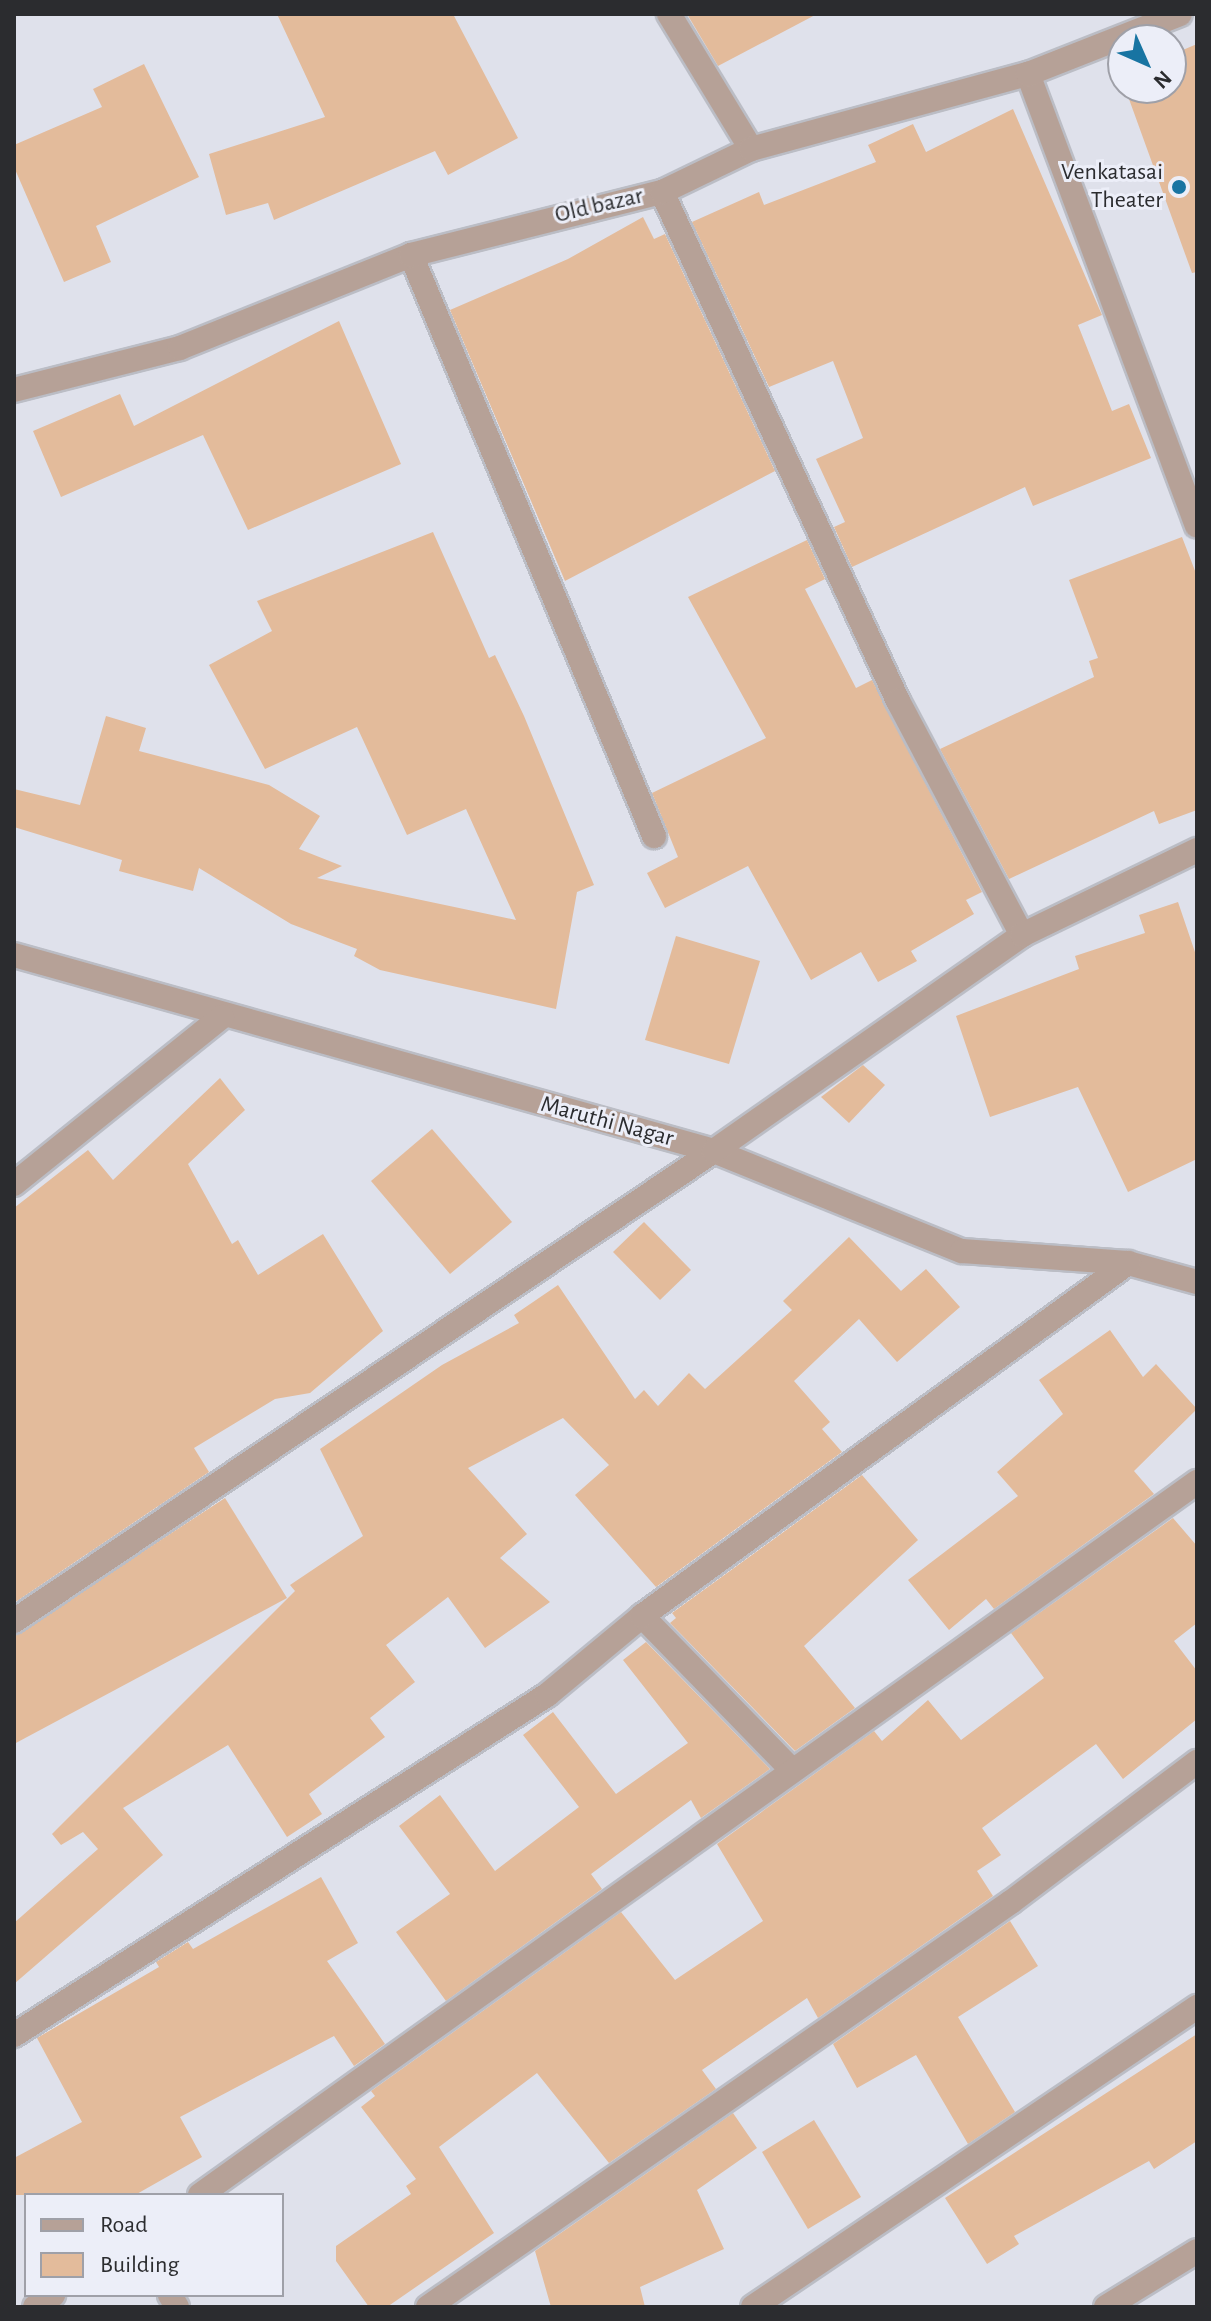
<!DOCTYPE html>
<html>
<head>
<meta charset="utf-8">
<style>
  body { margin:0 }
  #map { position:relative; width:1211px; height:2321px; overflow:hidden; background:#dfe1eb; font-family:"Alegreya Sans",sans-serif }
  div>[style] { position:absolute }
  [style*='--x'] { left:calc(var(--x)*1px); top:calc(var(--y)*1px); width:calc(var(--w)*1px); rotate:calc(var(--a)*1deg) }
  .building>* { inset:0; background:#e3bb9b }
  .roads { filter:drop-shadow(2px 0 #bbbdc5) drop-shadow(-2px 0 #bbbdc5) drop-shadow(0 2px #bbbdc5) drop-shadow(0 -2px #bbbdc5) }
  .minor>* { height:24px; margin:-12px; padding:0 12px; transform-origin:12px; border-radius:12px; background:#b6a197 }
  .dots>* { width:22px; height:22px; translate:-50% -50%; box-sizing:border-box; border:4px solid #eceef8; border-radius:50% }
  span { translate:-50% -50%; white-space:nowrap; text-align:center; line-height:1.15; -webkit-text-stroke:6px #eceef8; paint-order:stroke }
  .poi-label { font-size:24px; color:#2b2c2f }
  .right { translate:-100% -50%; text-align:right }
  .street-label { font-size:24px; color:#2b2c2f }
  .frame { position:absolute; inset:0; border:16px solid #2b2c2f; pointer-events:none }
  .legend { position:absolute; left:24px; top:2193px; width:260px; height:104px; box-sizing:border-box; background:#eceef8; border:2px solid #9fa0a8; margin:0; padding:10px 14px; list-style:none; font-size:24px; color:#2b2c2f }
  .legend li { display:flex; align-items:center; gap:16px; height:40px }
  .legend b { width:40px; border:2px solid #9fa0a8 }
  .north { position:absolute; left:1107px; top:24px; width:80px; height:80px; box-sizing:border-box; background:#eceef8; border:2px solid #9fa0a8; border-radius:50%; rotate:135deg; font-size:22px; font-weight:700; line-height:32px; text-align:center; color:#2b2c2f }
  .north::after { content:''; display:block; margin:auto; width:28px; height:36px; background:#1874a2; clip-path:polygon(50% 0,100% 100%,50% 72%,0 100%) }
</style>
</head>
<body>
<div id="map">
  <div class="building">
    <i style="clip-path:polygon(277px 14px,453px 14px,518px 138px,448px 175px,435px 151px,274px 220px,268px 203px,226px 215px,209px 154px,325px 117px)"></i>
    <i style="clip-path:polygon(687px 14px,817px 14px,718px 66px)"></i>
    <i style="clip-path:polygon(1197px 44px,1197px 272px,1192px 273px,1125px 88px,1171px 88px,1171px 55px)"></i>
    <i style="clip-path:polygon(144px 64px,199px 177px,96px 226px,111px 262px,64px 282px,14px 167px,14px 145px,102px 107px,93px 89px)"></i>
    <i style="clip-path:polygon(1013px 109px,1102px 315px,1078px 325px,1112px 411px,1129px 404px,1151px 458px,1033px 506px,1025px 487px,852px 567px,834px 527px,845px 522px,816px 459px,863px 438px,833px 361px,769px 387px,692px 222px,759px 192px,764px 205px,876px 162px,868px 145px,913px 124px,926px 152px)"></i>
    <i style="clip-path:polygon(643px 217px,654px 239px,665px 234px,775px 471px,565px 581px,450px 310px,568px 259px)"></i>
    <i style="clip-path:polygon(339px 321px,401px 464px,248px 530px,203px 435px,61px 497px,33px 431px,120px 394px,134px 426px)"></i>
    <i style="clip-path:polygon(433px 532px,489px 658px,495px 655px,524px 716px,594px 885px,577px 892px,556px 1009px,380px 970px,354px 956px,357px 949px,291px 924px,199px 868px,193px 891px,119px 871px,122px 860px,14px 827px,14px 789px,80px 805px,106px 716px,146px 728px,139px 751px,269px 785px,320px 816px,299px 849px,342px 866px,317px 878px,516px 920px,466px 809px,407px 835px,357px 727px,265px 769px,209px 665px,272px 631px,257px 601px)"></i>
    <i style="clip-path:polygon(1182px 537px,1197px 576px,1197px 810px,1159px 824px,1154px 811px,1009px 879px,940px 749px,1094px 677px,1089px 661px,1098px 658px,1069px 580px)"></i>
    <i style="clip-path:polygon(807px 540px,825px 579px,805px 589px,856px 688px,872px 680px,982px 892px,966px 900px,974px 914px,911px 951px,917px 961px,878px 982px,861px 952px,811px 980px,748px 866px,665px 908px,647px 873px,678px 857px,652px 793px,766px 738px,688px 597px)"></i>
    <i style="clip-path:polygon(1178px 902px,1197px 958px,1197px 1159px,1128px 1192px,1078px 1087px,990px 1117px,956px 1016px,1079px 969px,1075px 956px,1145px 933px,1139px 915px)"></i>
    <i style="clip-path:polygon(676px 936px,760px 961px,729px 1064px,645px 1040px)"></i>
    <i style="clip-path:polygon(863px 1065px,885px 1085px,849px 1123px,821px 1097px)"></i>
    <i style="clip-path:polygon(220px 1078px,245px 1110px,188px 1164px,232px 1244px,238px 1240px,258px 1275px,323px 1234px,383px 1331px,310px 1393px,275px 1399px,194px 1448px,209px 1472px,14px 1603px,14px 1208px,88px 1150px,113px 1180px)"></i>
    <i style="clip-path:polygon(432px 1129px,512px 1222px,450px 1274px,371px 1181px)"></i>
    <i style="clip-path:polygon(644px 1222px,691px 1270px,660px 1300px,613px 1252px)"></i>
    <i style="clip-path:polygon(849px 1237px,901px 1291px,926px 1269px,960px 1307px,897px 1362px,859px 1319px,794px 1381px,830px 1422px,822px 1429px,842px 1452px,656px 1587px,575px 1495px,609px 1465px,563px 1418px,468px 1468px,527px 1534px,500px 1558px,550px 1602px,485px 1648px,448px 1597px,386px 1645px,415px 1682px,370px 1718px,385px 1737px,309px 1794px,322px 1814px,287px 1837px,228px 1745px,123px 1808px,163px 1855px,14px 1984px,14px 1923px,98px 1849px,83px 1832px,61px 1845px,52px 1834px,295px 1591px,290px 1585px,363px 1536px,320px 1449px,442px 1365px,519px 1323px,514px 1315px,558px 1285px,635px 1399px,644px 1390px,658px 1406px,689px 1373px,705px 1389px,792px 1310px,783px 1301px)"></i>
    <i style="clip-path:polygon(1110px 1330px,1143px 1377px,1156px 1364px,1197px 1409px,1134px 1471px,1154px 1494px,994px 1609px,986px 1599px,949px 1630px,908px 1580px,1018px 1496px,997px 1472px,1063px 1414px,1039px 1380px)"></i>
    <i style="clip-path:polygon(862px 1475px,918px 1540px,804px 1646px,855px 1708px,795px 1751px,670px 1623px,676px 1618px,672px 1613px)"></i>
    <i style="clip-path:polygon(225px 1498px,287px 1598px,14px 1744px,14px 1636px)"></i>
    <i style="clip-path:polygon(1173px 1518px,1197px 1546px,1197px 1623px,1174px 1641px,1197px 1671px,1197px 1719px,1123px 1779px,1096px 1744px,982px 1828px,1001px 1855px,977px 1871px,993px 1896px,818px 2018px,807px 1998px,702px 2070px,716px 2089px,609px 2163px,537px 2073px,439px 2147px,494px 2233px,387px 2307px,369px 2307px,336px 2261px,336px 2246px,411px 2194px,406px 2186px,416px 2179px,361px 2107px,375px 2096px,371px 2091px,621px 1912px,675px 1980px,763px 1921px,717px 1844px,874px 1731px,882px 1741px,928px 1700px,961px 1740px,1044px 1678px,1011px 1633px)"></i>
    <i style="clip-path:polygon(646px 1642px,770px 1769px,701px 1818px,691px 1800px,591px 1874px,602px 1889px,446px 2001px,396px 1932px,450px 1894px,399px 1826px,440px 1795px,495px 1871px,579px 1807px,523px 1735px,553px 1712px,616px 1794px,688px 1743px,623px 1660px)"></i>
    <i style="clip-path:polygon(321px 1877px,358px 1943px,327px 1961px,385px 2044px,354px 2066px,334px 2036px,180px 2117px,202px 2157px,135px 2195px,14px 2195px,14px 2158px,82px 2122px,37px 2038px,159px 1967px,156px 1962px,188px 1942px,193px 1949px)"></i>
    <i style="clip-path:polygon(1010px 1921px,1038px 1966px,958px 2017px,1015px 2112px,968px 2144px,916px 2055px,857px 2088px,833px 2044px)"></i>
    <i style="clip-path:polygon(1197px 2034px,1197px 2141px,1154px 2169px,1149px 2161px,1014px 2236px,1019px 2244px,987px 2264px,945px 2198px)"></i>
    <i style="clip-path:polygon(733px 2113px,757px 2148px,697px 2190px,724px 2249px,640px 2287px,645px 2307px,551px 2307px,535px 2251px)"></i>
    <i style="clip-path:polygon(814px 2120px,861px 2197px,808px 2229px,762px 2152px)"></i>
  </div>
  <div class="roads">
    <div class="minor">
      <i style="--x:669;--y:14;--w:158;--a:58.7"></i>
      <i style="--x:1028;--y:74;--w:482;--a:69.5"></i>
      <i style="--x:662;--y:192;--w:561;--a:65.13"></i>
      <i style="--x:898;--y:701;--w:265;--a:62.1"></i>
      <i style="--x:411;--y:255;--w:630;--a:67.3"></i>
      <i style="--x:14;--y:390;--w:171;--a:-14.2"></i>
      <i style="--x:180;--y:348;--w:249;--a:-21.9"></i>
      <i style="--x:411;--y:255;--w:259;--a:-14.1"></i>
      <i style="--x:662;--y:192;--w:99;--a:-25.8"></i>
      <i style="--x:751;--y:149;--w:287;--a:-15.2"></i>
      <i style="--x:1028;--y:74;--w:163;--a:-21.5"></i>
      <i style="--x:14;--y:955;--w:727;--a:15.64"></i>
      <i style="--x:714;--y:1151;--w:267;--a:22"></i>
      <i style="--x:962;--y:1251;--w:166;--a:4.1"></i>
      <i style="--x:1128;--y:1263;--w:72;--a:15.4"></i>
      <i style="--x:14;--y:1184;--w:267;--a:-38.8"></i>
      <i style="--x:642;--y:1616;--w:215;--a:45.8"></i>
      <i style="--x:14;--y:1621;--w:843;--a:-33.88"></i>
      <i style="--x:714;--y:1151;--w:376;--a:-35"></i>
      <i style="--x:1022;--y:935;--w:195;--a:-25.9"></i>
      <i style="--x:14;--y:2035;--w:632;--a:-32.53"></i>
      <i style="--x:547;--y:1695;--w:124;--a:-39.7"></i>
      <i style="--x:642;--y:1616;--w:601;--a:-35.99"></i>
      <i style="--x:200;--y:2195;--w:1226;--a:-35.57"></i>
      <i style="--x:170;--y:2295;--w:14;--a:60"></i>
      <i style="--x:35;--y:2307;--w:22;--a:-34"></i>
      <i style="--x:428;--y:2307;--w:710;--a:-34.79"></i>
      <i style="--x:1011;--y:1902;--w:233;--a:-37"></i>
      <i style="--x:753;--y:2307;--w:536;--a:-34.05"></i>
      <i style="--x:1106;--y:2307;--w:107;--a:-31.6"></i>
    </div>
  </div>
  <div class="dots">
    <i style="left:1179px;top:187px;background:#1874a2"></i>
  </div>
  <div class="poi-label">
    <span class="right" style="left:1163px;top:187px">Venkatasai<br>Theater</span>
  </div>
  <div class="street-label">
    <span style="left:599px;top:206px;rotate:-13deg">Old bazar</span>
    <span style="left:607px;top:1122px;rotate:15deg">Maruthi Nagar</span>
  </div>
  <div class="frame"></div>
  <ul class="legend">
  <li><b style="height:10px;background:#b6a197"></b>Road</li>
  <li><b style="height:22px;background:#e3bb9b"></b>Building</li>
  </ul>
  <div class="north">N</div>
</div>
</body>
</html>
